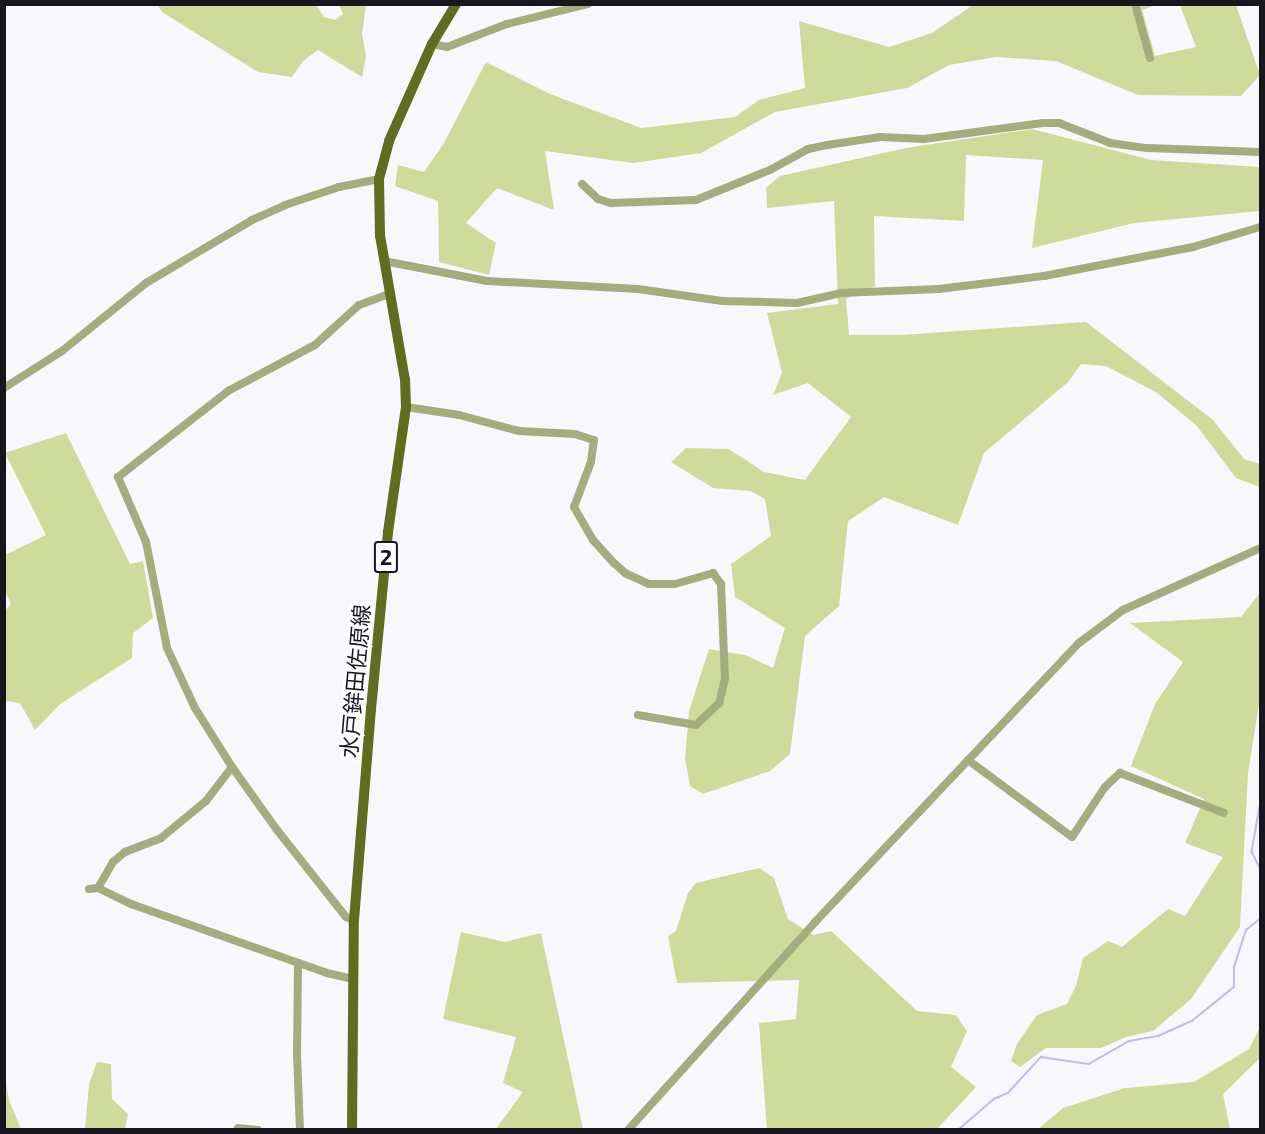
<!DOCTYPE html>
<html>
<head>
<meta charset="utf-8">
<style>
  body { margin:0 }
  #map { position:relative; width:1265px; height:1134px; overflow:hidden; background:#f8f7fc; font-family:"Exo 2","Noto Sans JP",sans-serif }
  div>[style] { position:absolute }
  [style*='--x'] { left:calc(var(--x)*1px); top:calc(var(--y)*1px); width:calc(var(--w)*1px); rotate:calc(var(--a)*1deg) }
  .green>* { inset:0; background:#cfdb9a }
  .stream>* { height:1.5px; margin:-0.75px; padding:0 0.75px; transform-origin:0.75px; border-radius:0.75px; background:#c7b6f5 }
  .minor>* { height:8px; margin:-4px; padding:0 4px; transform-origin:4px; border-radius:4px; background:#a4ad7d }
  .major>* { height:10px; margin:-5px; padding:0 5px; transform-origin:5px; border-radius:5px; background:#626c1e }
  span { translate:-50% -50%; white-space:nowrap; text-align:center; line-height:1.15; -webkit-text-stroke:6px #fff; paint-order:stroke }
  .shield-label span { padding:2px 4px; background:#fff; border:2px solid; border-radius:4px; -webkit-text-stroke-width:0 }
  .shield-label { font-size:21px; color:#17151d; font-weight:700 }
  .street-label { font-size:22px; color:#17151d }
  .frame { position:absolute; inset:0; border:6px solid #17151d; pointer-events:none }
</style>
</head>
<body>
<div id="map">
  <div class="green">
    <i style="clip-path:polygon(157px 5px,316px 5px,324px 17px,335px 20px,343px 14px,339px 5px,366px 5px,362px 34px,366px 56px,362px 77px,318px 50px,303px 61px,292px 77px,258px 72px,162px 12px)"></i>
    <i style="clip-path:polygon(973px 5px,1155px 5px,1142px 10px,1155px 56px,1196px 47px,1180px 5px,1236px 5px,1260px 75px,1241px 96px,1138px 95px,1056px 61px,996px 57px,949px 65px,907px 88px,775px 112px,701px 153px,633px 163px,545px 151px,554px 210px,497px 188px,466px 223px,496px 243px,489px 275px,439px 262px,438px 201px,395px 186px,398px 165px,424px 172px,444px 143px,486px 62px,550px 94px,641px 128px,735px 117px,759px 100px,805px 88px,799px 21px,889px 47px,932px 33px)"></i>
    <i style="clip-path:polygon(1032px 129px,1151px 160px,1260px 167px,1260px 211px,1134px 223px,1032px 248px,1043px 160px,966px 155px,964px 221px,874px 216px,875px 286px,846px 299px,849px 335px,902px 335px,1086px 322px,1213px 420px,1244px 459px,1260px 464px,1260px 487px,1236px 478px,1196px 425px,1156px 392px,1106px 366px,1081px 364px,1068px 382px,984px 453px,958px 525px,884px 497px,848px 521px,839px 606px,805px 636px,790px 754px,770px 771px,703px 794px,690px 786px,685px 759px,689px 711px,709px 649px,745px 655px,773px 668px,785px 628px,735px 597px,731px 564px,771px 536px,765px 499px,751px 491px,713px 488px,671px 462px,686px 448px,729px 449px,764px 472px,805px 480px,851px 417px,808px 383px,773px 395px,782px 373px,767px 313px,838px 304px,834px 201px,767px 208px,766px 188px,780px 176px,906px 148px)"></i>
    <i style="clip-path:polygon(66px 433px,130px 564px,143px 561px,153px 618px,133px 633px,132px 658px,60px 704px,35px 730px,20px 703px,5px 701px,5px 611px,11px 604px,5px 591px,5px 555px,46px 535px,5px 453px)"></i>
    <i style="clip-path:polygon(1259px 594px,1260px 698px,1248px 773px,1240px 927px,1191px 999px,1153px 1031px,1126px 1037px,1101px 1048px,1046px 1048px,1020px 1067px,1011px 1061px,1017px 1044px,1037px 1015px,1067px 1004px,1076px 986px,1083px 958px,1108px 941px,1122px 947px,1168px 909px,1185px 916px,1223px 857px,1185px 843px,1204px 799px,1131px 766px,1155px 704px,1183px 662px,1130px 623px,1241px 617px)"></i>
    <i style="clip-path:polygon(759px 868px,774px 878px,788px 919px,813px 935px,831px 931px,917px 1011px,956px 1015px,967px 1031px,951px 1067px,976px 1087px,937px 1129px,767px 1129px,759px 1023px,796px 1019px,799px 980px,677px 983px,668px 936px,676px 931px,688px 893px,696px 883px)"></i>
    <i style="clip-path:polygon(461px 932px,505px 942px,541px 933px,583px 1129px,496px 1129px,523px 1092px,503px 1083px,516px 1037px,443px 1019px)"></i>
    <i style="clip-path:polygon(1260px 1027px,1260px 1058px,1223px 1094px,1230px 1129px,1038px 1129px,1063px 1108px,1125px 1088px,1194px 1082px,1249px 1049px)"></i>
    <i style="clip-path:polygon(97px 1062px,111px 1064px,112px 1099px,128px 1114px,125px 1129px,85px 1129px,89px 1084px)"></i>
    <i style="clip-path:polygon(5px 1077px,9px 1100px,21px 1129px,5px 1129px)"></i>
  </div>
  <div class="stream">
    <i style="--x:1260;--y:807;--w:46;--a:100.1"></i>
    <i style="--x:1252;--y:852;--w:18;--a:63"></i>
    <i style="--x:958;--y:1130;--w:48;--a:-40.7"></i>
    <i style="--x:994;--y:1099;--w:15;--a:-23"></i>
    <i style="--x:1008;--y:1093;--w:49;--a:-47.5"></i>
    <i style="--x:1041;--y:1057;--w:49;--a:8.3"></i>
    <i style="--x:1089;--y:1064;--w:46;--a:-29.9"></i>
    <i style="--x:1129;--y:1041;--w:29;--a:-10"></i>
    <i style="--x:1158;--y:1036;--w:37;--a:-24"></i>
    <i style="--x:1192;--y:1021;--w:54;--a:-39"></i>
    <i style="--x:1234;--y:987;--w:20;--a:-90"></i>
    <i style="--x:1234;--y:967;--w:39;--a:-72"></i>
    <i style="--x:1246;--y:930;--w:18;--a:-38"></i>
  </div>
  <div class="minor">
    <i style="--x:1135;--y:4;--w:56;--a:74.5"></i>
    <i style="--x:432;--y:44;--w:15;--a:11"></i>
    <i style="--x:447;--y:47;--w:64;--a:-21"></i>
    <i style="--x:507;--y:24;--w:83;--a:-13.9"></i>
    <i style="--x:582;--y:184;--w:22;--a:43"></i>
    <i style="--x:598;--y:199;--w:14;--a:17"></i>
    <i style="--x:611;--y:203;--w:85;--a:-2"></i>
    <i style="--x:696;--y:200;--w:80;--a:-22.1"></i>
    <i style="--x:770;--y:170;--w:43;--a:-28.9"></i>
    <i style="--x:808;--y:149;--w:19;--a:-12"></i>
    <i style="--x:827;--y:145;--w:54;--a:-8.6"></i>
    <i style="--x:880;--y:137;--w:44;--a:2.6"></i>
    <i style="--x:924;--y:139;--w:120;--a:-7.7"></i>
    <i style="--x:1043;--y:123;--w:16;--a:0"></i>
    <i style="--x:1059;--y:123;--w:55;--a:21.4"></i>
    <i style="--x:1110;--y:143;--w:37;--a:8"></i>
    <i style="--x:1147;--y:148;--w:113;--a:2"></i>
    <i style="--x:384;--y:261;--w:105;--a:11"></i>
    <i style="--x:487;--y:281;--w:151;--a:3"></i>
    <i style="--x:638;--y:289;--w:85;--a:8.1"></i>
    <i style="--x:722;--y:301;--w:75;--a:1.5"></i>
    <i style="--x:797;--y:303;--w:45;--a:-12.8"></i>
    <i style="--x:841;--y:293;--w:98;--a:-2.3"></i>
    <i style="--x:939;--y:289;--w:106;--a:-7.1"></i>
    <i style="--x:1044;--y:276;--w:152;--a:-11"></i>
    <i style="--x:1193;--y:247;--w:70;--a:-16.6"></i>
    <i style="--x:4;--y:388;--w:69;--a:-32.5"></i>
    <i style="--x:62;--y:351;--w:108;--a:-39"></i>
    <i style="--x:146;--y:283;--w:123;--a:-30.7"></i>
    <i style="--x:252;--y:220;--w:36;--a:-24"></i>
    <i style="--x:285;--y:205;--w:57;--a:-18.4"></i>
    <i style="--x:339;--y:187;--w:41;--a:-11.3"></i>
    <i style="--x:406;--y:407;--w:54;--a:8.6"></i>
    <i style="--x:459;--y:415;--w:62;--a:14.9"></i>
    <i style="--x:519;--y:431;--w:56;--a:3.1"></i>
    <i style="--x:575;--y:434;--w:20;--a:18"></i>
    <i style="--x:594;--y:440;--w:22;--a:98"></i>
    <i style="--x:591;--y:462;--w:48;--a:110.7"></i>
    <i style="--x:574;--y:507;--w:38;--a:60"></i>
    <i style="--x:593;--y:540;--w:31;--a:48"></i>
    <i style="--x:614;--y:563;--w:15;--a:42"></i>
    <i style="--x:625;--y:573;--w:26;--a:25"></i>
    <i style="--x:649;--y:584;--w:26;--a:0"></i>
    <i style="--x:675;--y:584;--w:40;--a:-16"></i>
    <i style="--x:713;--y:573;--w:14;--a:54"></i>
    <i style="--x:721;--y:584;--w:94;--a:87.6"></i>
    <i style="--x:725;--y:678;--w:26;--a:103"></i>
    <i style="--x:719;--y:703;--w:32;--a:136"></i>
    <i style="--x:696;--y:725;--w:59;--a:-170.2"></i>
    <i style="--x:968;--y:760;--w:129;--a:36.5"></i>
    <i style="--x:1072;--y:837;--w:60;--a:-56.6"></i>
    <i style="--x:1105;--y:787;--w:21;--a:-43"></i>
    <i style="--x:1120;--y:773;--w:111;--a:21"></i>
    <i style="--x:98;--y:888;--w:30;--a:-60"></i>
    <i style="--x:113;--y:862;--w:16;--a:-40"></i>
    <i style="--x:125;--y:852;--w:39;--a:-21"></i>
    <i style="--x:161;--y:838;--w:58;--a:-39.4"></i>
    <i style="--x:206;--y:801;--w:43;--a:-52.6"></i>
    <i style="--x:89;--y:889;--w:9;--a:-6"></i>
    <i style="--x:98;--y:888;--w:37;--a:26"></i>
    <i style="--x:131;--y:904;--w:208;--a:19.4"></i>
    <i style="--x:327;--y:973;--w:27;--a:13"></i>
    <i style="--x:354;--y:920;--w:9;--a:-159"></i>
    <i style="--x:346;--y:917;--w:111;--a:-128.4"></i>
    <i style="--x:277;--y:830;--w:77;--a:-125.5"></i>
    <i style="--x:232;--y:767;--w:70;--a:-122.1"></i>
    <i style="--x:195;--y:708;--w:66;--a:-115"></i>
    <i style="--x:167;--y:648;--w:108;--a:-101.2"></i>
    <i style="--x:146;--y:542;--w:71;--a:-113.3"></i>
    <i style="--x:118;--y:477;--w:140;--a:-38"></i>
    <i style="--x:228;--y:391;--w:98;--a:-27.9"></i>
    <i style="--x:315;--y:345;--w:59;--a:-42.3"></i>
    <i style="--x:359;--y:305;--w:32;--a:-20"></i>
    <i style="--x:298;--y:963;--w:90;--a:90.6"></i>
    <i style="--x:297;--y:1053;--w:77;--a:87.8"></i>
    <i style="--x:238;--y:1128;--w:20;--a:6"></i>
    <i style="--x:628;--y:1130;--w:280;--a:-48"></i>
    <i style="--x:815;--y:922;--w:384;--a:-46.6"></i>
    <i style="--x:1079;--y:643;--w:55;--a:-36.9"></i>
    <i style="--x:1123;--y:610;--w:150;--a:-24.3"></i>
  </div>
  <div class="major">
    <i style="--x:352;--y:1130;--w:210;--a:-89.5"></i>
    <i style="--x:354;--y:920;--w:212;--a:-85.4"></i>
    <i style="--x:371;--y:709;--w:178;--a:-84.5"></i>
    <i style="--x:388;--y:532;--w:126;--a:-81.8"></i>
    <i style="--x:406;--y:407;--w:27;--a:-92"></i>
    <i style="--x:405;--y:380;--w:146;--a:-99.8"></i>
    <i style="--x:380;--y:236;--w:57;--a:-91"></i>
    <i style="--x:379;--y:179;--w:39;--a:-75"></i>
    <i style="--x:389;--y:141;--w:106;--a:-66.1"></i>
    <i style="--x:432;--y:44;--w:47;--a:-59"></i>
  </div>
  <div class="shield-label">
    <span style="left:386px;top:557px">2</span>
  </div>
  <div class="street-label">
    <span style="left:355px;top:681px;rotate:-85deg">水戸鉾田佐原線</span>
  </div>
  <div class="frame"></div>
</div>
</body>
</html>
